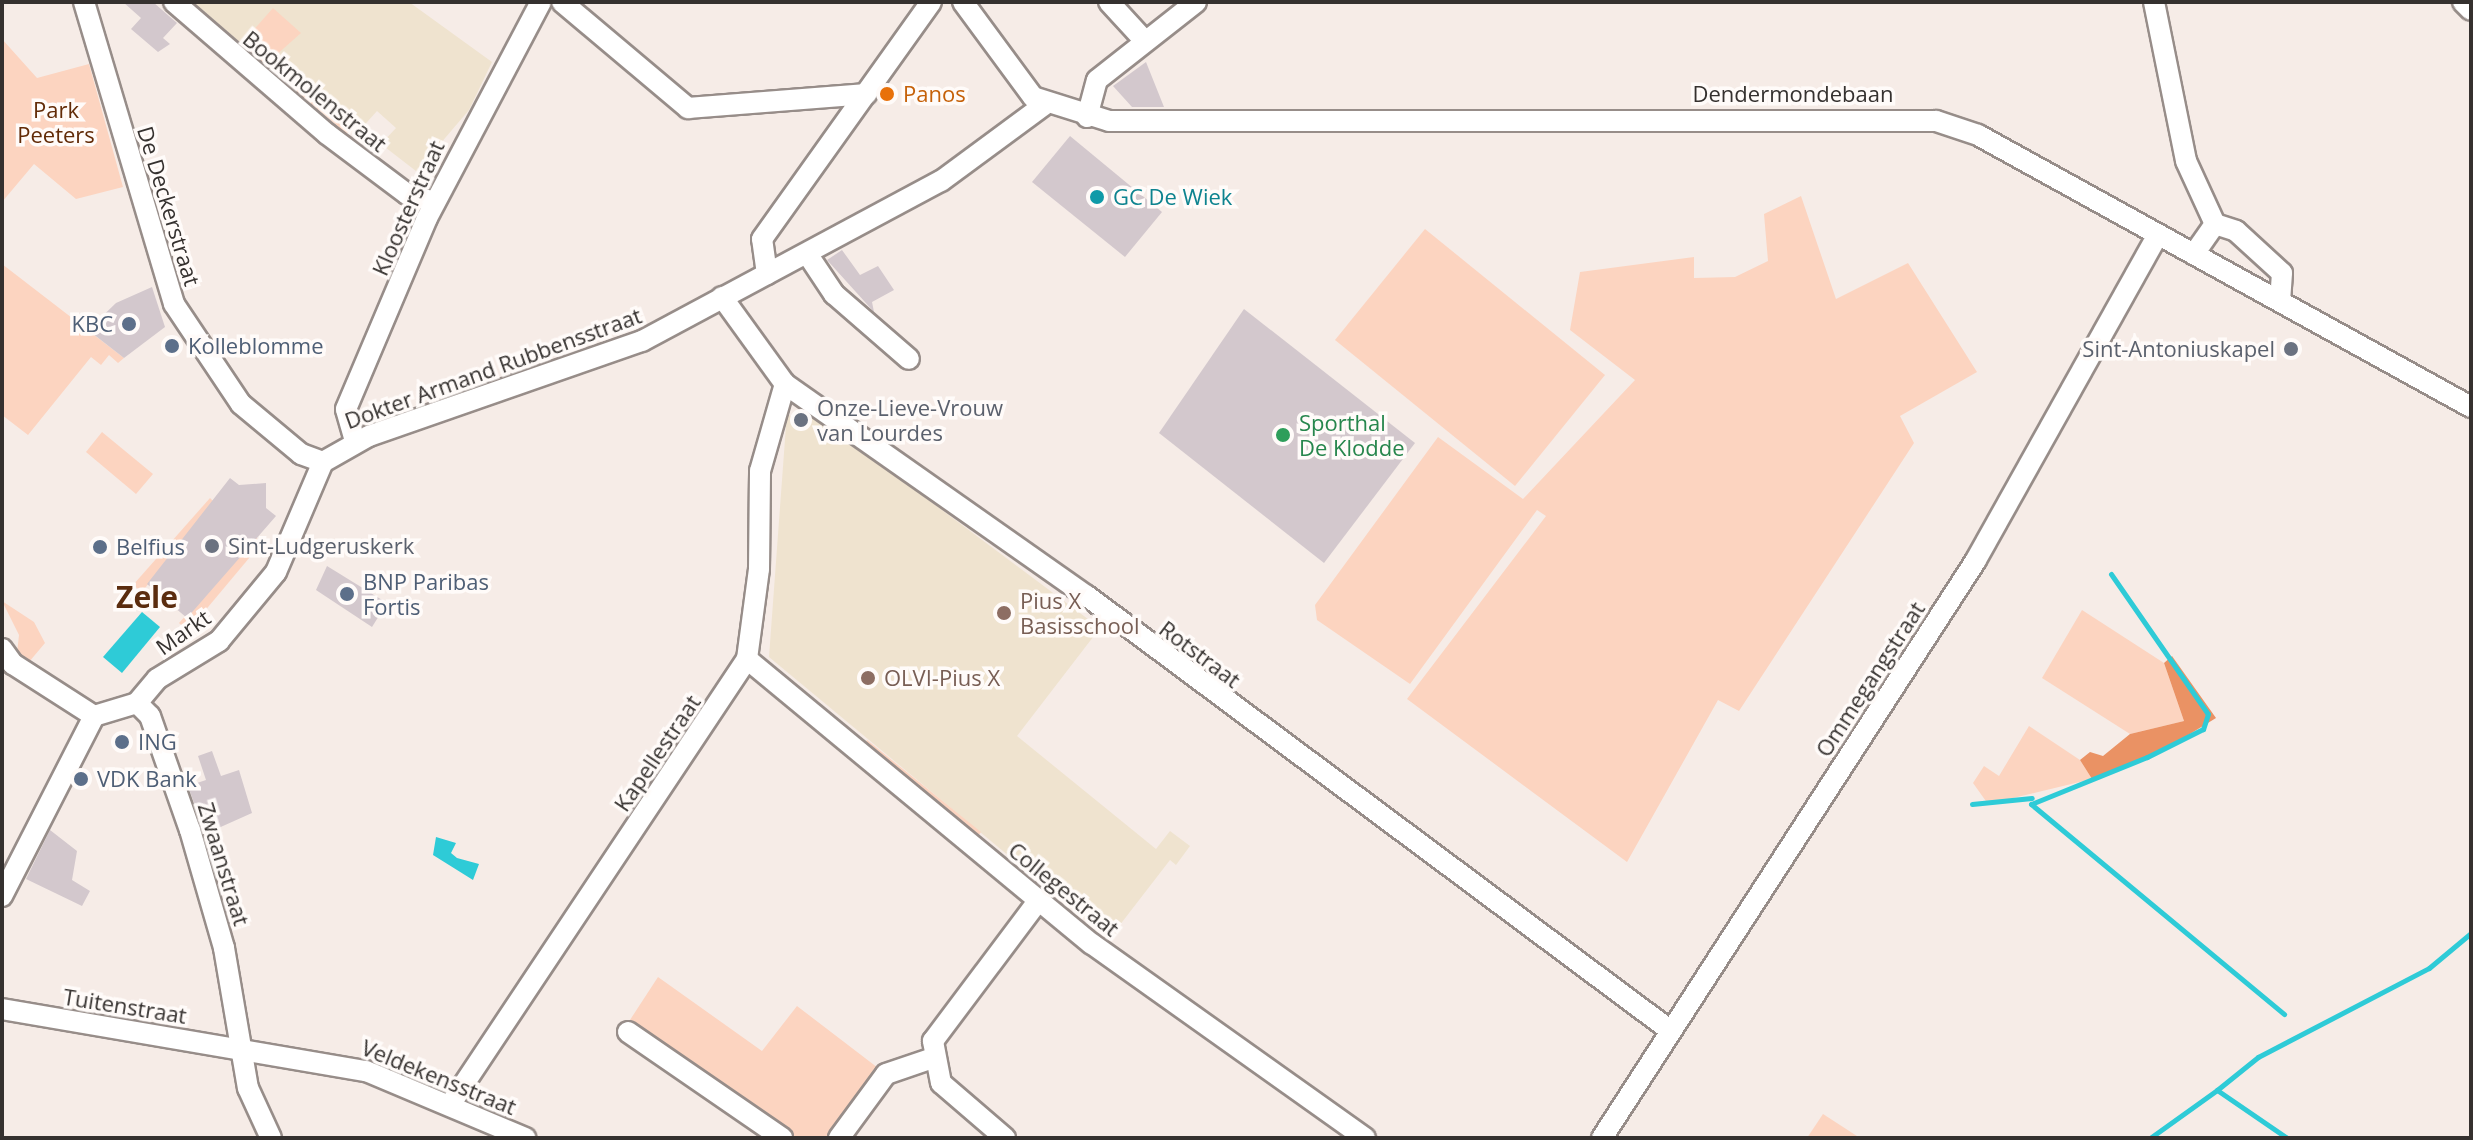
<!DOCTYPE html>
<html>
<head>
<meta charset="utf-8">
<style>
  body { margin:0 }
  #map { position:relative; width:2473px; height:1140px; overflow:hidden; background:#f6ece7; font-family:"Open Sans",sans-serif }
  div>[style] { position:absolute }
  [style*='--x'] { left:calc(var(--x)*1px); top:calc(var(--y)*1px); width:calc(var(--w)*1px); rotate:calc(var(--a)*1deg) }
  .education>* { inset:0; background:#efe3cf }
  .green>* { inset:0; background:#fcd4c0 }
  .forest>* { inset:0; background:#ea9264 }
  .water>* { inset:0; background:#2ecbd7 }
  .stream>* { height:5px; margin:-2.5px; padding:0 2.5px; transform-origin:2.5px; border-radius:2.5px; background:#2ecbd7 }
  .building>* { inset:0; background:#d3c8cd }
  .roads { filter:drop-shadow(2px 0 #978d89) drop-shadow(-2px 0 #978d89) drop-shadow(0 2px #978d89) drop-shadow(0 -2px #978d89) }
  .minor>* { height:20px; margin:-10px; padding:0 10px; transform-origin:10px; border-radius:10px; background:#fff }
  .dots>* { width:22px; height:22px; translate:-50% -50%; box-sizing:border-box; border:4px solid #fffbf9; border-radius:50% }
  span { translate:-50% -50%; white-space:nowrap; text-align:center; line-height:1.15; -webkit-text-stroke:7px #fffbf9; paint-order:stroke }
  .street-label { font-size:22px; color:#35312f }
  .food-label { font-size:22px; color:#c56008 }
  .left { translate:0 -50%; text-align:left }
  .park-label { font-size:22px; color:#622b07 }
  .culture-label { font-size:22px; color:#0d838f }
  .service-label { font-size:22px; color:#4e5e75 }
  .right { translate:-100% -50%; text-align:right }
  .worship-label { font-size:22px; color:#5b616d }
  .leisure-label { font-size:22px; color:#27864d }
  .education-label { font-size:22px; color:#785e54 }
  .district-label { font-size:30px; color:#5b2c0e; font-weight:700 }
  .frame { position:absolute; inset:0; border:4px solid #35312f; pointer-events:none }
</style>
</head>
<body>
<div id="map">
  <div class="education">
    <i style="clip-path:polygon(193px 2px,409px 2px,492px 62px,469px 110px,434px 151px,435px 167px,425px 178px,381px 144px,396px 128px,377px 111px,359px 131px,346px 133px)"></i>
    <i style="clip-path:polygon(787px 412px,796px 423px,812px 413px,1100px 628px,1017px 736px,1156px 849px,1170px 831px,1190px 846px,1176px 865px,1170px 860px,1109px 939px,769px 657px)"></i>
  </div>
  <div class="green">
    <i style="clip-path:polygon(273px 8px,301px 33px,265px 65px,241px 44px)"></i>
    <i style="clip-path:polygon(2px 39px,37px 78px,89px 64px,123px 187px,76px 199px,34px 164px,2px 202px)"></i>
    <i style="clip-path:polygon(299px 78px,327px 103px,359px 131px,346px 133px,295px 90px)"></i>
    <i style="clip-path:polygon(1801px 196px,1836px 299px,1908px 263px,1977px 372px,1900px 416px,1914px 443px,1739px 711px,1718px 700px,1627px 862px,1407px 699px,1546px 516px,1537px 510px,1410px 684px,1317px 620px,1315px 605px,1438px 437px,1523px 499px,1635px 380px,1570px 330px,1580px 272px,1694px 257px,1694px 278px,1735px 277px,1768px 261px,1764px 214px)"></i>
    <i style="clip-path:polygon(1425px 229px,1605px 375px,1515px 486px,1335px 340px)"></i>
    <i style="clip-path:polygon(2px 264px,124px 358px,118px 363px,109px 355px,101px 365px,91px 357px,28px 435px,2px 415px)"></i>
    <i style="clip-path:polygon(102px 432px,153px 474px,136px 494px,86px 452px)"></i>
    <i style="clip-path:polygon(210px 498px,213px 501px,142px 592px,133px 585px)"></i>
    <i style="clip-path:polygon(257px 536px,255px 551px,188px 631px,179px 623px)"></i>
    <i style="clip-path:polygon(2px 601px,34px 622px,45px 643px,29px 662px,17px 653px,19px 635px)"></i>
    <i style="clip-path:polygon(2082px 610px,2164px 663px,2184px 721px,2130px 734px,2042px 678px)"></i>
    <i style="clip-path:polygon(2029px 726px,2080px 760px,2092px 779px,1988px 804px,1973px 783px,1984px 766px,1999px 776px)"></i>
    <i style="clip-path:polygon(867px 740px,981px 832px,978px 836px,865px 743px)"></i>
    <i style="clip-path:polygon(658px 977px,762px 1051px,797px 1006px,882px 1071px,836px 1138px,793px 1138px,628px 1023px)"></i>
    <i style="clip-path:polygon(1823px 1114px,1860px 1138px,1807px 1138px)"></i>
  </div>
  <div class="forest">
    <i style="clip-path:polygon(2172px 656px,2216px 718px,2149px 759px,2092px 779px,2080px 760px,2090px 752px,2103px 756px,2130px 734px,2184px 721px,2164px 663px)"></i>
  </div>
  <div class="water">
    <i style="clip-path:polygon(142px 612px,160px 627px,122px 673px,103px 657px)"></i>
    <i style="clip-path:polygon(436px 837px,456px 843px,451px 853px,457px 858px,479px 864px,473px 880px,433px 855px)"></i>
  </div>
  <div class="stream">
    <i style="--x:2111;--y:574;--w:170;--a:55.3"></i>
    <i style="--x:2208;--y:714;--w:16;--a:108"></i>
    <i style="--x:2203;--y:729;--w:63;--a:153.4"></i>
    <i style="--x:2147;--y:757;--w:125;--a:157.9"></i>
    <i style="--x:2031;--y:804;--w:329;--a:39.7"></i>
    <i style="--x:1972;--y:804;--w:60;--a:-5.7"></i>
    <i style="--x:2217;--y:1090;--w:53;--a:-38.8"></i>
    <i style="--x:2258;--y:1057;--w:193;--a:-27.5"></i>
    <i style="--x:2429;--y:968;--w:55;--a:-39.8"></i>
    <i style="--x:2150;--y:1138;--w:82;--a:-35.6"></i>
    <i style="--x:2217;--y:1090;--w:85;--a:34.4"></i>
  </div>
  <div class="building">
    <i style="clip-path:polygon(123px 2px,153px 2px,177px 23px,163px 38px,170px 44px,158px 52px,131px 29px,141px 18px)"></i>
    <i style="clip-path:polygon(1146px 62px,1164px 107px,1132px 107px,1113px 86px)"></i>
    <i style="clip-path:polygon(1070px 136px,1162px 212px,1125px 257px,1032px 182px)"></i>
    <i style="clip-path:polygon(842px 250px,860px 275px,878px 266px,894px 290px,872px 302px,874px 312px,827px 260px)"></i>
    <i style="clip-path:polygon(152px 287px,165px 327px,124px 358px,88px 330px,116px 303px)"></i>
    <i style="clip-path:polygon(1244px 309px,1415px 443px,1324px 563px,1159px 433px)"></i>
    <i style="clip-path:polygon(230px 478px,239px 485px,266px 483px,266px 508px,276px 516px,187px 618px,147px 584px)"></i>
    <i style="clip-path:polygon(327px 566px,387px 603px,372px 627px,316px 590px)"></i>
    <i style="clip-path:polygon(212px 751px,221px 776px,239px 770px,252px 813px,205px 834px,188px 786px,206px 780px,198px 756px)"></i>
    <i style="clip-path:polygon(50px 830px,77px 851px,72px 880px,90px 891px,82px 906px,26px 879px)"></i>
  </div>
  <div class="roads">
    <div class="minor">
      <i style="--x:84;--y:2;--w:315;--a:73.4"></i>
      <i style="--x:174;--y:304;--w:120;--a:56.2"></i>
      <i style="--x:241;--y:404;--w:78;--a:39.8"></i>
      <i style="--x:301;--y:454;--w:23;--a:20"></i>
      <i style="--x:174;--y:2;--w:202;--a:40.8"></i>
      <i style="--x:327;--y:134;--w:100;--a:36.9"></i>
      <i style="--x:407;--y:194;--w:29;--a:16"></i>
      <i style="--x:562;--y:2;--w:165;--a:40.1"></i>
      <i style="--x:688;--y:108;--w:179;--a:-4.5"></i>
      <i style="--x:963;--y:2;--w:118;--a:53.6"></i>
      <i style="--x:1033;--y:97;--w:80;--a:17.5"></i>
      <i style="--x:1109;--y:121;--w:827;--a:0"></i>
      <i style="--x:1936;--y:121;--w:44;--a:18.4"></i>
      <i style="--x:1978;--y:135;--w:563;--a:28.89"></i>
      <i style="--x:1109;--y:2;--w:52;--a:47.4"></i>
      <i style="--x:2154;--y:2;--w:162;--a:78.6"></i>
      <i style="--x:2186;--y:161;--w:69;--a:65.3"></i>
      <i style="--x:2215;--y:224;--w:37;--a:125"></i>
      <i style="--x:2463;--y:2;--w:11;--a:45"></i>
      <i style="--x:1087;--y:117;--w:38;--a:-75"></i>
      <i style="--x:1097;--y:80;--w:126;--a:-38.2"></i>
      <i style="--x:2215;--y:224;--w:22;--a:18"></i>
      <i style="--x:2236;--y:231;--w:62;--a:42.4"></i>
      <i style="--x:2282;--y:273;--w:27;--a:94"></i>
      <i style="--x:808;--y:255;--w:47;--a:56.3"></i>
      <i style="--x:834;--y:294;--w:99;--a:40.9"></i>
      <i style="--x:767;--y:274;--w:35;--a:-98"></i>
      <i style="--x:762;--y:239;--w:291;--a:-54.5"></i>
      <i style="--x:722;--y:297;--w:107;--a:54.1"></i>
      <i style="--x:785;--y:384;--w:369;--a:35.1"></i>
      <i style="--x:1087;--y:596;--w:728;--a:36.68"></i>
      <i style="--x:355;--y:441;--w:33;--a:-106"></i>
      <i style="--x:346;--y:409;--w:207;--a:-67"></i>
      <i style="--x:427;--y:218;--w:244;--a:-62.2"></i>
      <i style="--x:323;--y:462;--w:53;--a:-29.5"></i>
      <i style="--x:369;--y:436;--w:289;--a:-19.2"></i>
      <i style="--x:642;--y:341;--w:339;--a:-28.2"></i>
      <i style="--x:941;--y:181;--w:128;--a:-36.4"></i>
      <i style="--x:2;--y:649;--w:19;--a:54"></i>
      <i style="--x:13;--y:664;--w:96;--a:32.7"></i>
      <i style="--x:747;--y:659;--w:447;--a:39.6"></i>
      <i style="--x:1092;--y:944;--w:335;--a:35.4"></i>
      <i style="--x:137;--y:703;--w:18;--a:45"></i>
      <i style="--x:150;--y:716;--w:121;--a:70.7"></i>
      <i style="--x:190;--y:830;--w:123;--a:73.9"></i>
      <i style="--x:224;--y:948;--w:142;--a:80.3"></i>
      <i style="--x:248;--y:1088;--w:55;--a:65.3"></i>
      <i style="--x:137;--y:703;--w:31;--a:-50"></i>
      <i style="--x:157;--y:679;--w:73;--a:-31.5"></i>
      <i style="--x:219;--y:641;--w:89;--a:-50.4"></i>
      <i style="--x:276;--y:572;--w:120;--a:-66.9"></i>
      <i style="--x:94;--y:716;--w:45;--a:-16.8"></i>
      <i style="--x:2;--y:896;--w:202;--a:-62.9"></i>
      <i style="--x:2;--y:1009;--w:369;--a:9.7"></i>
      <i style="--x:366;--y:1071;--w:173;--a:22.8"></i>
      <i style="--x:628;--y:1032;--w:187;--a:34.5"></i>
      <i style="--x:450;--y:1105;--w:536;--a:-56.34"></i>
      <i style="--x:747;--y:659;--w:91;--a:-82.4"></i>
      <i style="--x:759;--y:569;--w:98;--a:-89.4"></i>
      <i style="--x:760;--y:471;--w:91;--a:-74"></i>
      <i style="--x:839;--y:1138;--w:79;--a:-53.7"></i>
      <i style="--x:886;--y:1074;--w:50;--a:-18.8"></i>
      <i style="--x:1005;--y:1138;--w:84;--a:-139.3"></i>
      <i style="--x:941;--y:1083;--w:43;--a:-100.8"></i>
      <i style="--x:933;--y:1041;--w:175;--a:-53.1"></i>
      <i style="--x:1602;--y:1138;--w:688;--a:-57.09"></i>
      <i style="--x:1976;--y:560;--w:372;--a:-60.8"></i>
    </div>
  </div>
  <div class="dots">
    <i style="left:887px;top:94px;background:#e8710a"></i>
    <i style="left:1097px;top:197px;background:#0f9aa8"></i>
    <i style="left:129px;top:324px;background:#5c6f8a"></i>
    <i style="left:172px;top:346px;background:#5c6f8a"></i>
    <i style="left:2291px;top:349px;background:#6b7280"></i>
    <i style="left:801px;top:420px;background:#6b7280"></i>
    <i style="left:1283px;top:435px;background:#2e9e5b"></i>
    <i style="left:212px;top:546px;background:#6b7280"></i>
    <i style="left:100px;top:547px;background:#5c6f8a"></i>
    <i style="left:347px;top:594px;background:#5c6f8a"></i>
    <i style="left:1004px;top:613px;background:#8d6e63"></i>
    <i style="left:868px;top:678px;background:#8d6e63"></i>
    <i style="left:122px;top:742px;background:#5c6f8a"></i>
    <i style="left:81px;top:779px;background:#5c6f8a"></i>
  </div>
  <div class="street-label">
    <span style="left:315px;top:91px;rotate:39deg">Bookmolenstraat</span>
    <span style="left:1793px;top:94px">Dendermondebaan</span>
    <span style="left:169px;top:206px;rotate:73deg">De Deckerstraat</span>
    <span style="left:408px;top:208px;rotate:-66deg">Kloosterstraat</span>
    <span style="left:493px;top:368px;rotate:-20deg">Dokter Armand Rubbensstraat</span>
    <span style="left:183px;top:632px;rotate:-35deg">Markt</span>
    <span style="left:1200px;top:654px;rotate:37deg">Rotstraat</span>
    <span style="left:1870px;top:679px;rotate:-57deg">Ommegangstraat</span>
    <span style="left:657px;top:753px;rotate:-56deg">Kapellestraat</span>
    <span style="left:224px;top:864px;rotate:73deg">Zwaanstraat</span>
    <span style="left:1064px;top:889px;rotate:39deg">Collegestraat</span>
    <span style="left:125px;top:1006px;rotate:9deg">Tuitenstraat</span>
    <span style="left:439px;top:1077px;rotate:22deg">Veldekensstraat</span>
  </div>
  <div class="food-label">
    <span class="left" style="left:903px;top:94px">Panos</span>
  </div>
  <div class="park-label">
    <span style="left:56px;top:122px">Park<br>Peeters</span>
  </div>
  <div class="culture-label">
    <span class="left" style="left:1113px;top:197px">GC De Wiek</span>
  </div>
  <div class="service-label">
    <span class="right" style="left:113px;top:324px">KBC</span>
    <span class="left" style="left:188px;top:346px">Kolleblomme</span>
    <span class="left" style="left:116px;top:547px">Belfius</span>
    <span class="left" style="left:363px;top:594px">BNP Paribas<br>Fortis</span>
    <span class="left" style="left:138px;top:742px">ING</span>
    <span class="left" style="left:97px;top:779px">VDK Bank</span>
  </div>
  <div class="worship-label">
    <span class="right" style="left:2275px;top:349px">Sint-Antoniuskapel</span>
    <span class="left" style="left:817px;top:420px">Onze-Lieve-Vrouw<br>van Lourdes</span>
    <span class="left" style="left:228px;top:546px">Sint-Ludgeruskerk</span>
  </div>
  <div class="leisure-label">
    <span class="left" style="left:1299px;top:435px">Sporthal<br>De Klodde</span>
  </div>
  <div class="education-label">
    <span class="left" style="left:1020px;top:613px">Pius X<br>Basisschool</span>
    <span class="left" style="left:884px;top:678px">OLVI-Pius X</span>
  </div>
  <div class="district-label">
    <span style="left:147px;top:597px">Zele</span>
  </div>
  <div class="frame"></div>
</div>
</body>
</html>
